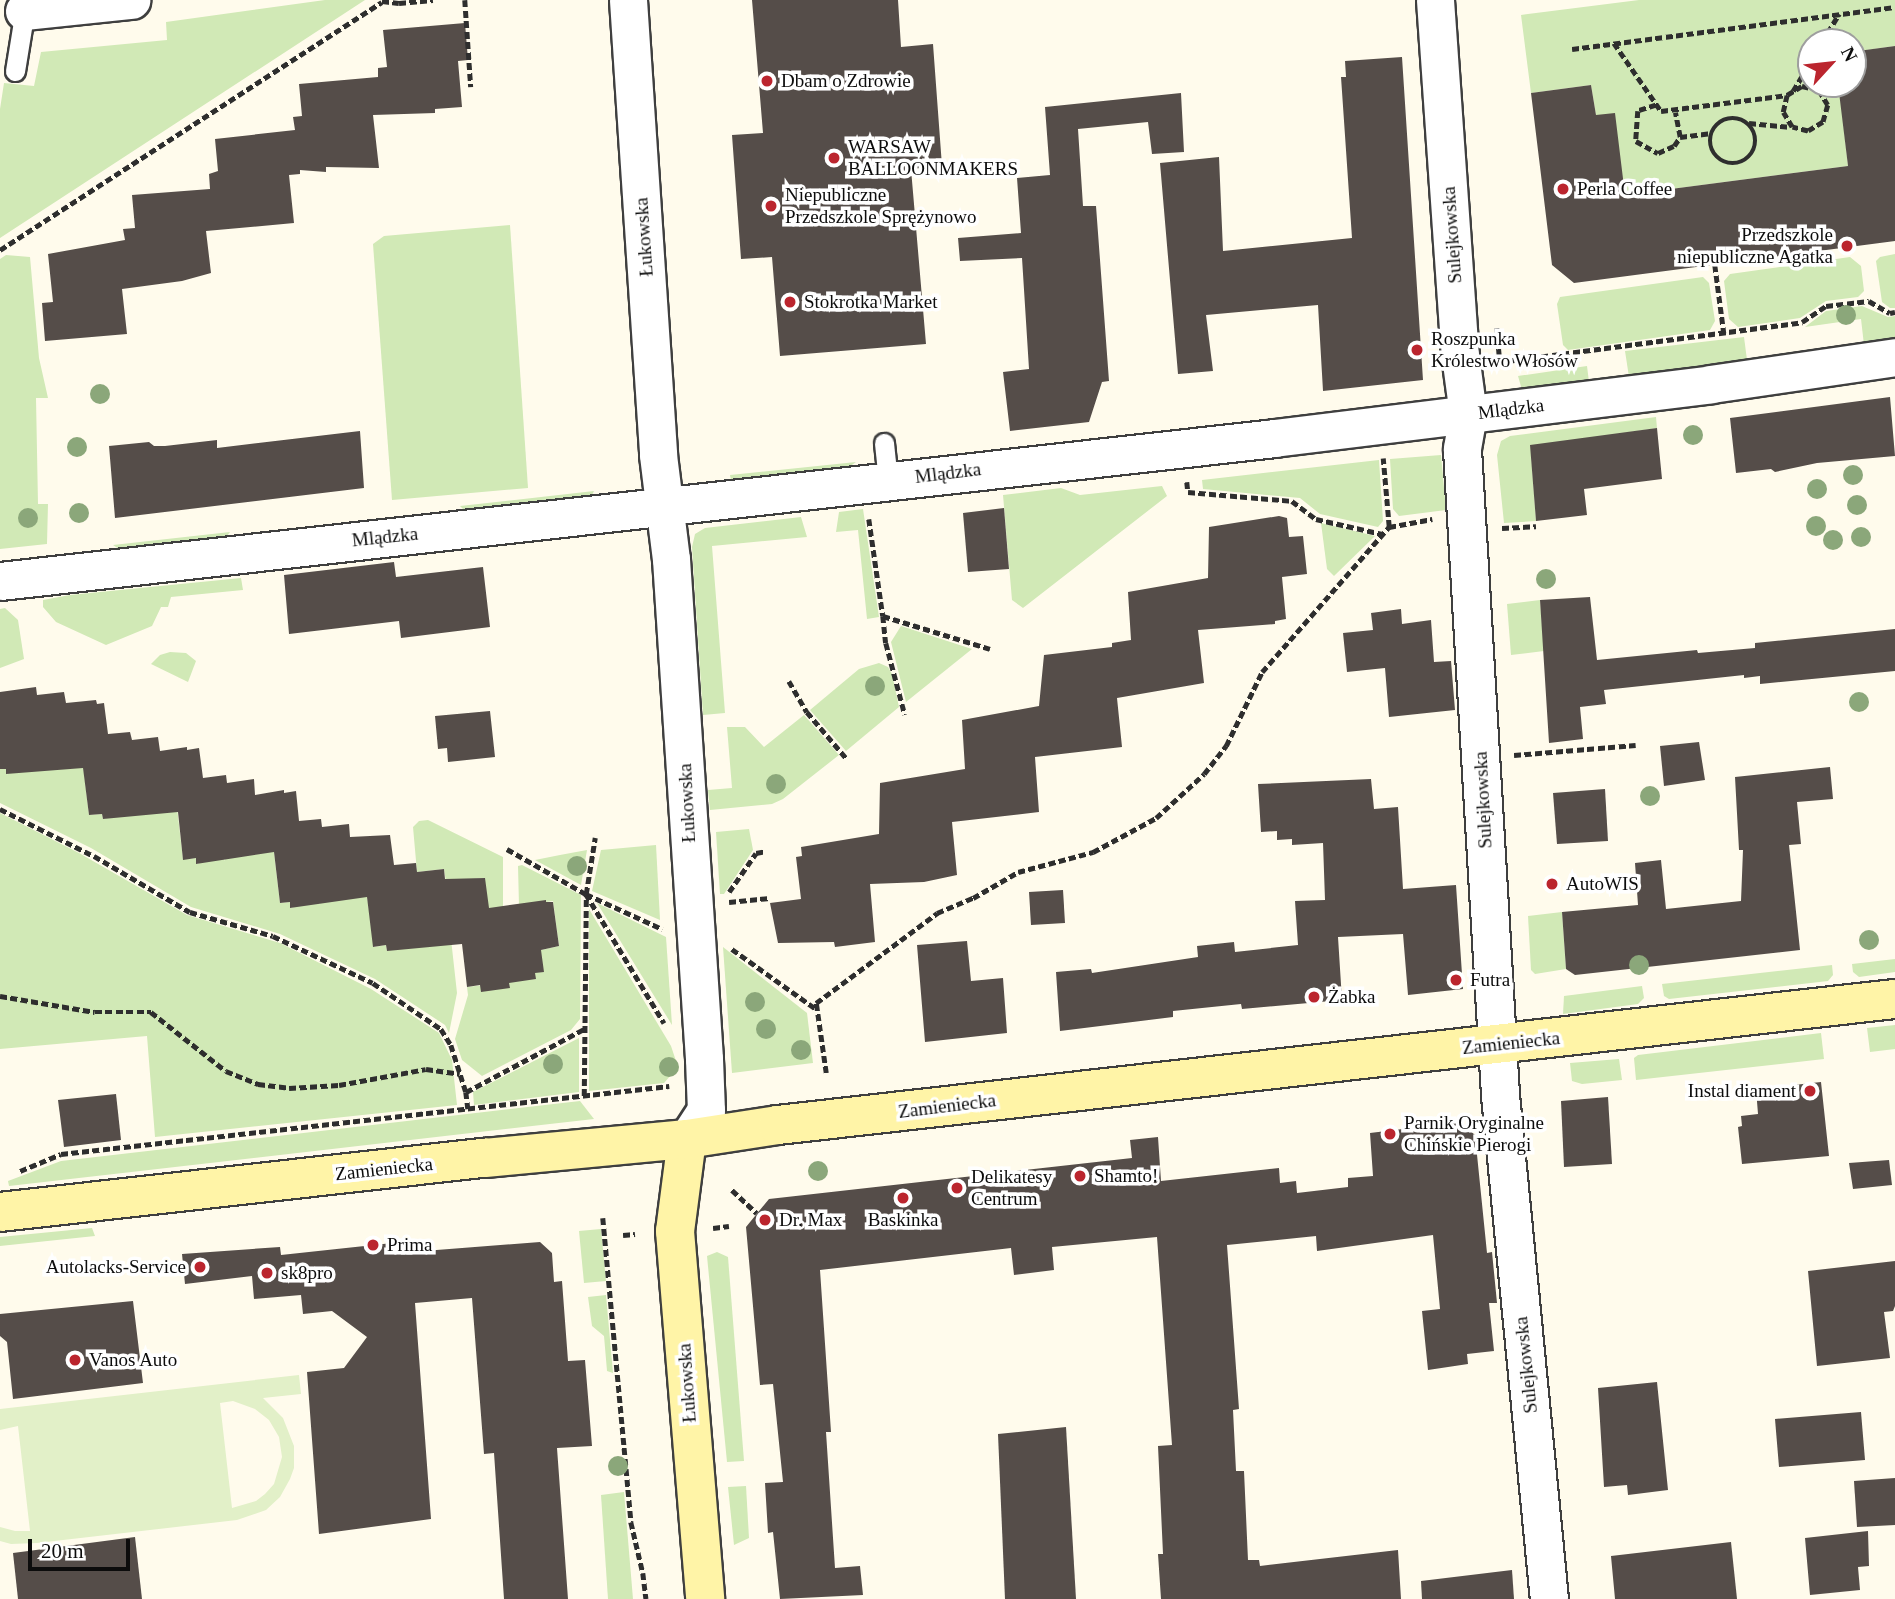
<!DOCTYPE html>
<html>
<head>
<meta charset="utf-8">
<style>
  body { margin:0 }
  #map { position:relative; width:1895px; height:1599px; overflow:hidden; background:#fffbec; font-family:Georgia,serif }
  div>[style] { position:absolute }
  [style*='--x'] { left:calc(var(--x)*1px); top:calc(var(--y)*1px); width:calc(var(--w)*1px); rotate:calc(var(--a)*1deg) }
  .green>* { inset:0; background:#d1e9b6 }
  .pitch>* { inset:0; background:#e2f0c8 }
  .building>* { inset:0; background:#554d49 }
  .path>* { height:4.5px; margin-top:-2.25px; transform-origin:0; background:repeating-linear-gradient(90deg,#2e2e2e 0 7px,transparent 0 10.5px) }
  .path>.ring { margin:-2.25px; padding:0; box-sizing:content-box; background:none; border:4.5px solid #2e2e2e; border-radius:50% }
  .roads { filter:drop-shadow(2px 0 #3f3f3f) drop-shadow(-2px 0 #3f3f3f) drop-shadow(0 2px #3f3f3f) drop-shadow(0 -2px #3f3f3f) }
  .lane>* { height:19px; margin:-9.5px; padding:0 9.5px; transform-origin:9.5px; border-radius:9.5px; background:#fff }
  .street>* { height:37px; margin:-18.5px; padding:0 18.5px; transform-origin:18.5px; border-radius:18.5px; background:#fff }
  .secondary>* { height:38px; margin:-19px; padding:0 19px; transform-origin:19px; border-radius:19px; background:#fff4a7 }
  .trees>* { width:20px; height:20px; margin:-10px; border-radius:50%; background:#8ba77a }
  .dots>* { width:19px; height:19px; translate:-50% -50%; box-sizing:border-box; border:4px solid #fff; border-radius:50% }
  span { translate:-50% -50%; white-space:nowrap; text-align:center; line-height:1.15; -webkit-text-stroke:7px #fff; paint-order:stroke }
  .poi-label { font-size:19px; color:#0c0c0c }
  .left { translate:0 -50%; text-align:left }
  .right { translate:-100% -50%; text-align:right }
  .street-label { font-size:19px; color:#0c0c0c }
  .north { position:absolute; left:1797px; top:28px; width:70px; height:70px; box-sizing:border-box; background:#fff; border:2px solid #9e9e9e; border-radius:50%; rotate:63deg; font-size:19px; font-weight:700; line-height:28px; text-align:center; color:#0c0c0c }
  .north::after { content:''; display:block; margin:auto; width:24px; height:32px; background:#bb252e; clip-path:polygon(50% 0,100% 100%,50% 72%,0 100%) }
  .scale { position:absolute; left:28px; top:1539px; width:102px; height:32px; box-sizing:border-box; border:4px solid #0c0c0c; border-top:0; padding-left:9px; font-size:21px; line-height:24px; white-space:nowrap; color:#0c0c0c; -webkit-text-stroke:5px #fff; paint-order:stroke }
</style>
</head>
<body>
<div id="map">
  <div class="green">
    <i style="clip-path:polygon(325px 0,365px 0,0 238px,0 109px,4px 83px,34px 86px,41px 52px,167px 40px,166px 22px)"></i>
    <i style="clip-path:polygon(1639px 0,1895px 0,1895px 46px,1859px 51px,1861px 73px,1867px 81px,1853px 82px,1853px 42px,1811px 42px,1811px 84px,1839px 84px,1848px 166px,1625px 195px,1596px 115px,1591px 85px,1531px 93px,1521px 15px)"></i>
    <i style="clip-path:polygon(510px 225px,528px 488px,392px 500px,373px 244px,384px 236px)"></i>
    <i style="clip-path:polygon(1895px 254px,1895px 308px,1890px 308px,1882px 302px,1876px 261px,1880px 257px)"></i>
    <i style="clip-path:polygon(6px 255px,30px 257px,39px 358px,48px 398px,36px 398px,38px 504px,48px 504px,47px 544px,0 549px,0 259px)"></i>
    <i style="clip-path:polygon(1850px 257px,1861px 266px,1864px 291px,1858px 297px,1826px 301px,1800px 318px,1738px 327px,1729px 319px,1724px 281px,1730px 274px)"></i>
    <i style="clip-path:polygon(1703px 277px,1709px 283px,1715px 321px,1710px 330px,1568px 350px,1563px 345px,1557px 304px,1560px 297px)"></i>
    <i style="clip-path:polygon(1862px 306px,1888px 317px,1895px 316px,1895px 340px,1864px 345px,1861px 319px,1805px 327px,1826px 311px)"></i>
    <i style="clip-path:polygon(1744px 337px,1747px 360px,1629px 377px,1625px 351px)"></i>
    <i style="clip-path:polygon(1587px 366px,1589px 382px,1522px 390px,1518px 376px)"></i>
    <i style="clip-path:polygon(1656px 417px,1657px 428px,1534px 447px,1531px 453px,1536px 521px,1504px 523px,1497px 455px,1501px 441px,1510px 436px)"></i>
    <i style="clip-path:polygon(1441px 455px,1446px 510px,1399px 516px,1393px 509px,1390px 459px)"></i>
    <i style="clip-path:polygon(1379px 460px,1383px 521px,1378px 527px,1320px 514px,1300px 498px,1203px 489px,1202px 480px)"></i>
    <i style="clip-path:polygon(856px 462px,849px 467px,731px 480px,730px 475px)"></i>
    <i style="clip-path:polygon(1162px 486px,1167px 496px,1023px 608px,1012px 600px,1003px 495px,1061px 488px,1080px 495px)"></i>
    <i style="clip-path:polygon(594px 491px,592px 495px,464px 510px,460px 506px)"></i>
    <i style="clip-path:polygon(863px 509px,879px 617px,867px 619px,858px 530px,836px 532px,839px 512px)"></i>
    <i style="clip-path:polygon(801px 517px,807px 537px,712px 546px,725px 713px,703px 715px,692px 547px,695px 534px,705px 528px)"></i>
    <i style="clip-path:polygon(1321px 523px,1375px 536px,1334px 576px,1327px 569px)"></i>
    <i style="clip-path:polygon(230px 532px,227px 536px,119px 549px,113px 545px)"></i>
    <i style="clip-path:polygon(241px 578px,243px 590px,171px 597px,168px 607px,161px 607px,152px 626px,106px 645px,56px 622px,43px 607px,43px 600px,70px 595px)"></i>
    <i style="clip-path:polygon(1540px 600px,1544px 651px,1511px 655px,1507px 604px)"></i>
    <i style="clip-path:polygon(5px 608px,18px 620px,24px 659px,0 668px,0 609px)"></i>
    <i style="clip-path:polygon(901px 626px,972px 649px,906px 702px,891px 642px)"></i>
    <i style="clip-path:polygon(170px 652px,186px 653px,196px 661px,188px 682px,151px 664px,160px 655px)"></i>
    <i style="clip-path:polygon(879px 663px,888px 667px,892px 674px,899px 707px,846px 751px,810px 710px,859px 669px)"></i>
    <i style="clip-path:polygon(804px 715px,839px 755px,783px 799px,772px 804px,710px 810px,708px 790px,732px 788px,727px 727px,745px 727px,764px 747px)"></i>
    <i style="clip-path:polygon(82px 756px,89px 815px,102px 814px,103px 819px,176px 799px,183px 859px,196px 858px,197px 864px,222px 855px,225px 861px,224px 849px,273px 844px,280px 903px,290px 902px,291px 908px,318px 899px,320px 905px,319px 893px,366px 888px,374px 947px,386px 945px,387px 951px,450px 930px,457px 993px,449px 1033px,445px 1025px,375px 979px,280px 934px,191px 907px,91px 848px,0 803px,0 769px,6px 769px,8px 775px,8px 769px)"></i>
    <i style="clip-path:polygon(0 813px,79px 853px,187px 915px,280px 943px,371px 989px,439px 1033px,452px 1060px,457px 1105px,155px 1137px,147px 1036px,0 1049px)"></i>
    <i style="clip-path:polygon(428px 820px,503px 857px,503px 911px,489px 913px,484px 878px,446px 882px,444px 869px,417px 872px,413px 827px,419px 821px)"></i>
    <i style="clip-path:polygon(749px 829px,753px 850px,724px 894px,720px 894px,716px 832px)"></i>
    <i style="clip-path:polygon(656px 845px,660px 920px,592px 891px,601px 850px)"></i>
    <i style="clip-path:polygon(587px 850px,581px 885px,535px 860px,560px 855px)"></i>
    <i style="clip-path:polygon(522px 865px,581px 895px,580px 1019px,571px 1030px,482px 1076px,462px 1060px,455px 1039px,468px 995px,467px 987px,509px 982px,541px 950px,559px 946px,553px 901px,519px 906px,518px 866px)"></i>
    <i style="clip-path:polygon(597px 903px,666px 937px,672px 1025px)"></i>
    <i style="clip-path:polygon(589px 909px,671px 1046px,678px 1067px,664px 1083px,589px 1091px)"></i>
    <i style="clip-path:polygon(1562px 912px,1566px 969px,1535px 974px,1531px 970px,1528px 916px)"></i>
    <i style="clip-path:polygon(723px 947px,807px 1013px,813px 1063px,732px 1073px)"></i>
    <i style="clip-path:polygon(1895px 959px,1895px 972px,1859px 977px,1853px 972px,1852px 964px)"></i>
    <i style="clip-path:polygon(1832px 965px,1833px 975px,1828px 981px,1669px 999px,1664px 996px,1662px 984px)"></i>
    <i style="clip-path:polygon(1642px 986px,1644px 998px,1638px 1004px,1563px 1014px,1564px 996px)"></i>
    <i style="clip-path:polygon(1895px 1025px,1895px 1049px,1870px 1052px,1867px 1028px)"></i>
    <i style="clip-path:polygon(1821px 1033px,1824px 1059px,1636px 1080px,1634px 1058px,1638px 1055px)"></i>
    <i style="clip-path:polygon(579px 1038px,579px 1092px,474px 1105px,473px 1092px)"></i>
    <i style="clip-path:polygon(1619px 1059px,1622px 1080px,1582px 1084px,1572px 1081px,1570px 1063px)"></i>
    <i style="clip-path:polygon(580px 1101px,594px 1119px,9px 1186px,8px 1181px,61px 1161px)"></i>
    <i style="clip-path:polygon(92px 1228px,95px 1236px,0 1246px,0 1237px)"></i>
    <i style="clip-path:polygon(601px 1229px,606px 1281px,584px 1283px,579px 1231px)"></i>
    <i style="clip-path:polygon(717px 1252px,728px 1257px,744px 1461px,727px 1462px,707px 1256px)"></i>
    <i style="clip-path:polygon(606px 1295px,613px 1373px,607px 1371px,604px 1336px,592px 1326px,588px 1297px)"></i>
    <i style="clip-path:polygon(746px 1486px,749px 1538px,734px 1545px,728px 1487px)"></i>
    <i style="clip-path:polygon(624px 1492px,633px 1599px,608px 1599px,601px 1495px)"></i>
  </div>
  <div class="pitch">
    <i style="clip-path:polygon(evenodd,299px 1375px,301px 1394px,263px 1398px,283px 1418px,294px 1446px,294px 1468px,290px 1479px,280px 1497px,266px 1510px,237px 1520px,37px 1543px,11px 1544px,0 1541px,0 1527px,15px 1531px,30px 1531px,18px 1426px,0 1430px,0 1409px,299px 1375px,233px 1401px,255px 1409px,269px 1420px,279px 1437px,282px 1457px,274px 1484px,265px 1494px,256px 1501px,232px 1508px,220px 1403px,233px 1401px)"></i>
  </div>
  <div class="building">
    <i style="clip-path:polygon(752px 0,898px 0,901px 47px,933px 44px,942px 166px,911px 169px,926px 344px,780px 356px,772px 257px,741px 259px,732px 135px,763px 133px)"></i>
    <i style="clip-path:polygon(465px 23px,468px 60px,458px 61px,462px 107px,435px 109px,435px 113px,373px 115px,379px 168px,326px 167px,326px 172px,300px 170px,300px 174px,289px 175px,294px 223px,206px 231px,211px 273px,182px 281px,122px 289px,127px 334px,45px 341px,42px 303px,53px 302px,48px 254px,125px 240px,123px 229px,135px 228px,132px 195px,210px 189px,209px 174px,218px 171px,215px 139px,295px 130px,293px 117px,302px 116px,299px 84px,378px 77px,378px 68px,387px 67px,383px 30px)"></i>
    <i style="clip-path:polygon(1895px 46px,1895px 241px,1574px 283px,1552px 265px,1531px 93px,1591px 85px,1596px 115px,1615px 113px,1625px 195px,1848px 166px,1838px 84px,1862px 81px,1858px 51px)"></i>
    <i style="clip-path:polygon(1402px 57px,1423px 380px,1323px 391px,1318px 305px,1206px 315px,1213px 371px,1178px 374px,1160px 163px,1219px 157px,1223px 251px,1352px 238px,1341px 77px,1346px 77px,1345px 61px)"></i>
    <i style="clip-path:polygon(1181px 93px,1184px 152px,1152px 154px,1148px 122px,1078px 129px,1083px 206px,1096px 206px,1109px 381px,1102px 382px,1089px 422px,1010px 431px,1003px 372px,1029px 369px,1022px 258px,960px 261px,958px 238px,1021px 233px,1017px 178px,1050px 175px,1045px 107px)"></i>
    <i style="clip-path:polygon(1890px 397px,1895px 456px,1817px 463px,1775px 472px,1771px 469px,1736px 473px,1730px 418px)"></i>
    <i style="clip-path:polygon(1657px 428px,1662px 479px,1584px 489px,1587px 515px,1536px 521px,1530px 445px)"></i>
    <i style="clip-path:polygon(360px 431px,364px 488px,115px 518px,109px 446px,149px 442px,154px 446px,165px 446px,217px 440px,217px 448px)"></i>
    <i style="clip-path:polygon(1004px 508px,1009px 569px,968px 572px,963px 513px)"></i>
    <i style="clip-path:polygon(1279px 516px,1287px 518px,1289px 537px,1303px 536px,1307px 574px,1282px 577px,1286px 619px,1275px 621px,1275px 624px,1198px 630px,1204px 683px,1117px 698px,1122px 747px,1035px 757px,1039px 812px,952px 822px,957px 875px,924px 882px,870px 884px,875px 942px,835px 947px,834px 942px,778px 943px,770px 903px,801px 899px,796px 857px,802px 856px,801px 847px,879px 834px,880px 783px,965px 769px,962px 720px,1039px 706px,1044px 655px,1112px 647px,1112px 643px,1131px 640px,1128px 592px,1208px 578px,1209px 527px)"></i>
    <i style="clip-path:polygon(394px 562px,396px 577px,483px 567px,490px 627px,401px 638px,399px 621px,289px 634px,284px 575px)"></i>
    <i style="clip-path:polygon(1590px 597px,1597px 660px,1697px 650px,1698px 653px,1755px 648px,1755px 643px,1895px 629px,1895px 671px,1760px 684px,1760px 676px,1744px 678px,1744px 675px,1604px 690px,1606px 704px,1580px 707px,1583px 739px,1549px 743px,1540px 600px)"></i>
    <i style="clip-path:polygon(1401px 609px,1402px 624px,1431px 620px,1434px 662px,1451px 661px,1455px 710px,1389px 717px,1385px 668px,1347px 672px,1343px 633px,1373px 630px,1371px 613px)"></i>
    <i style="clip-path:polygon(36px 687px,37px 695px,64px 692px,66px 703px,96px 700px,97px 704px,104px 703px,108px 734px,130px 732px,132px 740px,158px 737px,160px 751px,187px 747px,187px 750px,199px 748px,203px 778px,226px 775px,227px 783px,254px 779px,255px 795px,284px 790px,284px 793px,296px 791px,299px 821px,321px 819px,322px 827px,349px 824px,350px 837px,390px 835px,394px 865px,416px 863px,417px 872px,444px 869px,445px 879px,485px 878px,489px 908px,546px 900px,546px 902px,553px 902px,559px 946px,541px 950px,544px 972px,535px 973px,536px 979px,509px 983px,510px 988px,481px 992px,480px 985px,467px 987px,462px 944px,387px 951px,386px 945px,373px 947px,367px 897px,290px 908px,290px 902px,280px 903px,274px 852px,196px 864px,196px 858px,183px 860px,178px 812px,103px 819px,102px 814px,89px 815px,83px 768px,6px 774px,6px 769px,0 769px,0 692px)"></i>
    <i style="clip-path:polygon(490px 711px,495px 757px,448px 762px,447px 748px,438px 749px,435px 716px)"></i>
    <i style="clip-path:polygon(1699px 742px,1705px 780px,1664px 786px,1660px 746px)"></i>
    <i style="clip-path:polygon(1830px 767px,1833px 799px,1797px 802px,1801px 844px,1789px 845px,1800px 950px,1575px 975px,1566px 969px,1562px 912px,1638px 905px,1635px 863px,1661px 860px,1666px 909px,1741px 901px,1743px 850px,1739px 850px,1735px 777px)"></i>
    <i style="clip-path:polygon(1371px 779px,1374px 809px,1398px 807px,1403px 889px,1456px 885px,1463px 989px,1408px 995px,1403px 934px,1338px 937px,1342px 1000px,1242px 1009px,1241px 1004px,1173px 1011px,1173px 1017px,1060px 1031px,1056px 972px,1091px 969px,1092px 973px,1198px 957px,1197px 946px,1234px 942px,1235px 952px,1298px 945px,1295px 901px,1325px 900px,1323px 843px,1292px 845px,1292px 839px,1277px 840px,1277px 831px,1261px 832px,1258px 784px)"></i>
    <i style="clip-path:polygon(1605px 789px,1608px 841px,1557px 844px,1553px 793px)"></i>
    <i style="clip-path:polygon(1063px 890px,1065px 923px,1031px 925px,1029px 892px)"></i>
    <i style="clip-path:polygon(967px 941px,971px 981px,1003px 978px,1007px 1033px,925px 1042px,917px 945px)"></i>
    <i style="clip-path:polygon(1821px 1082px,1829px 1156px,1742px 1164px,1738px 1127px,1742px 1126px,1741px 1116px,1758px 1114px,1756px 1089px)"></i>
    <i style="clip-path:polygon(116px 1094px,121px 1140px,64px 1147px,58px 1100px)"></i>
    <i style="clip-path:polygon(1608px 1097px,1612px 1164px,1564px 1167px,1561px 1101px)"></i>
    <i style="clip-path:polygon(1460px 1122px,1475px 1135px,1487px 1253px,1492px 1252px,1497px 1303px,1489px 1303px,1494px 1351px,1467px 1354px,1468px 1364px,1428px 1370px,1422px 1311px,1440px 1309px,1433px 1235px,1317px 1251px,1316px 1236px,1227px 1245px,1239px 1409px,1233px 1410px,1236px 1471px,1244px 1471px,1248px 1560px,1259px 1560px,1260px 1566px,1398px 1550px,1401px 1599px,1161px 1599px,1158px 1554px,1163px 1554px,1158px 1446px,1172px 1445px,1157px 1237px,1052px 1247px,1054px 1270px,1014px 1275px,1011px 1248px,820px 1270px,831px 1432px,826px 1432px,835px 1568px,860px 1566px,863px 1595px,780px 1599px,773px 1532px,768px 1533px,765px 1483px,783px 1482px,773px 1384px,760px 1385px,746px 1227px,769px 1199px,1132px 1158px,1130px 1140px,1158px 1137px,1161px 1181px,1279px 1168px,1280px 1183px,1296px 1181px,1297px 1193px,1348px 1187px,1348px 1178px,1373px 1176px,1370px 1133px)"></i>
    <i style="clip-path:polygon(1889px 1160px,1892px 1185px,1853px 1189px,1849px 1163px)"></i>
    <i style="clip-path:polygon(411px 1241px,411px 1252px,540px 1242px,552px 1253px,554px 1282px,562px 1281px,568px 1361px,585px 1360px,592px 1446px,557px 1448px,568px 1599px,504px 1599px,494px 1453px,484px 1454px,472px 1298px,415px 1303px,431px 1519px,319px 1534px,307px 1372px,344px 1368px,367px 1337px,332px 1311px,303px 1314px,301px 1295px,254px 1299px,252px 1276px,185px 1284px,182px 1254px,280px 1247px,281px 1255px)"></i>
    <i style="clip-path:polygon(1895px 1261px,1895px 1306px,1893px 1311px,1884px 1312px,1890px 1358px,1817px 1366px,1808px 1271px)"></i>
    <i style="clip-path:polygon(133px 1301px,143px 1383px,13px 1399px,7px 1342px,0 1336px,0 1314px)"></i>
    <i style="clip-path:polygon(1657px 1382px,1668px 1490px,1628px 1495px,1627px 1485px,1604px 1487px,1598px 1388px)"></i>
    <i style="clip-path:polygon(1861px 1412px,1865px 1460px,1779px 1467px,1775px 1419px)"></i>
    <i style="clip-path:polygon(1066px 1427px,1076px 1599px,1005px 1599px,998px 1434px)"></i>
    <i style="clip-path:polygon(1895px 1478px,1895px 1525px,1857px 1527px,1854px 1481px)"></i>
    <i style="clip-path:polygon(1868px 1531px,1869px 1566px,1858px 1567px,1860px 1590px,1810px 1595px,1805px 1538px)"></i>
    <i style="clip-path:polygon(135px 1537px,142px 1599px,18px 1599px,13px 1553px)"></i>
    <i style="clip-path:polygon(1731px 1542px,1737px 1599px,1615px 1599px,1611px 1556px)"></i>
    <i style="clip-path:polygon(1512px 1570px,1514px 1599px,1422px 1599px,1421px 1581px)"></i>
  </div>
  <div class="path">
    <i style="--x:465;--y:0;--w:87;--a:86.1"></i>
    <i style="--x:382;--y:1;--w:17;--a:7"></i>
    <i style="--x:399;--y:3;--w:34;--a:-5"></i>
    <i style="--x:1822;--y:42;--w:33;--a:-59"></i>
    <i style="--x:1614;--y:43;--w:83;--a:55.3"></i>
    <i style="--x:1661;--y:111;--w:127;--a:-7.2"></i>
    <i style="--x:1787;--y:95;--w:17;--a:-31"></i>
    <i style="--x:1802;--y:86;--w:17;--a:13"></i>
    <i style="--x:1819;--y:90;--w:17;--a:59"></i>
    <i style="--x:1828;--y:105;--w:18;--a:106"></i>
    <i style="--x:1823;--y:122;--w:17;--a:149"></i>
    <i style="--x:1808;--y:131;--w:16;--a:-166"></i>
    <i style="--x:1792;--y:127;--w:17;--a:-121"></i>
    <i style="--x:1783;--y:112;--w:17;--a:-77"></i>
    <i style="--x:1572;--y:49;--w:326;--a:-7.4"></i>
    <i style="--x:1793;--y:91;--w:35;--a:-59"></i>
    <i style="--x:1656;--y:105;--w:19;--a:162"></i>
    <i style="--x:1638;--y:111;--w:30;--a:94"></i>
    <i style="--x:1636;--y:141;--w:25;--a:29"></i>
    <i style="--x:1658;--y:153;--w:17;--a:-24"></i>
    <i style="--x:1674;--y:146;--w:11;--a:-56"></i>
    <i style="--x:1680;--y:137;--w:25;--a:-101"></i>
    <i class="ring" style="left:1710px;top:118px;width:41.5px;height:41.5px"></i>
    <i style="--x:1749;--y:123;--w:42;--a:5.4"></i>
    <i style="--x:1680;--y:137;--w:32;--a:-7"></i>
    <i style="--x:0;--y:250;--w:455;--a:-33"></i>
    <i style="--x:1715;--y:265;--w:69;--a:82.5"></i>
    <i style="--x:1497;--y:328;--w:34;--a:85"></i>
    <i style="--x:1500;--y:362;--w:305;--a:-7.5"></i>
    <i style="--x:1802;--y:322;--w:29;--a:-34"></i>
    <i style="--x:1826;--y:306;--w:43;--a:-6.6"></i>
    <i style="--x:1869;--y:301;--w:24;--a:30"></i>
    <i style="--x:1890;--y:313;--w:5;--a:-11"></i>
    <i style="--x:1187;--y:482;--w:10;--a:84"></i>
    <i style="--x:1188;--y:492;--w:104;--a:4.9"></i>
    <i style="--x:1292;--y:501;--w:30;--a:37"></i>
    <i style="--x:1316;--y:519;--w:68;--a:12.8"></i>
    <i style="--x:869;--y:519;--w:98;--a:81.8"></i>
    <i style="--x:883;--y:616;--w:112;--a:17.1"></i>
    <i style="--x:1389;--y:527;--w:44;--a:-10.5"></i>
    <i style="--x:1502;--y:528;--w:34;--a:-3"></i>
    <i style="--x:883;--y:616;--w:27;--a:84"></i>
    <i style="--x:886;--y:643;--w:74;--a:75.2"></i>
    <i style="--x:789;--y:681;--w:36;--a:60"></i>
    <i style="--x:807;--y:712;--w:62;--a:49.6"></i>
    <i style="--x:1514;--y:755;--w:122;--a:-4.7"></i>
    <i style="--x:0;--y:809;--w:105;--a:26.6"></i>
    <i style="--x:94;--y:856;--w:111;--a:30.3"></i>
    <i style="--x:190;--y:912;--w:86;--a:16.1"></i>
    <i style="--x:273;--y:936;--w:110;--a:25.2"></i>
    <i style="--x:373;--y:983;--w:82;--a:34.1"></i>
    <i style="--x:441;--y:1029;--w:19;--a:58"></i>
    <i style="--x:451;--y:1045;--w:49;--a:72.3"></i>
    <i style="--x:466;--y:1092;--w:17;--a:83"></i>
    <i style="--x:507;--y:849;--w:91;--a:29.7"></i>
    <i style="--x:586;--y:894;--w:84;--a:24.7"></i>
    <i style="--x:729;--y:892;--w:47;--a:-55.3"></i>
    <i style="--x:756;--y:853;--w:10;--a:-11"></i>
    <i style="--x:586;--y:894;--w:151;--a:58.8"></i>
    <i style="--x:729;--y:902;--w:41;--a:-5.6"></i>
    <i style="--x:732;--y:949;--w:103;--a:35.5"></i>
    <i style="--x:0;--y:996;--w:96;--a:9.6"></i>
    <i style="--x:95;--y:1012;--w:56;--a:0"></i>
    <i style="--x:151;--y:1012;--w:95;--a:38.2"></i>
    <i style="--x:226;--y:1071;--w:35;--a:22"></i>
    <i style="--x:258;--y:1084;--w:31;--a:7"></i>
    <i style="--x:289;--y:1088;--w:50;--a:-3.4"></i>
    <i style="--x:339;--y:1085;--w:88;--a:-10.4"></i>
    <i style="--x:426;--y:1069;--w:34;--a:8"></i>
    <i style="--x:826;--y:1073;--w:71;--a:-98.1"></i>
    <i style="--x:816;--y:1003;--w:151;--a:-36.6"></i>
    <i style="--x:937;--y:913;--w:39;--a:-23"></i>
    <i style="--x:973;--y:898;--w:52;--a:-30"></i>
    <i style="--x:1018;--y:872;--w:78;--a:-14.9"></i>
    <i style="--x:1093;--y:852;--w:72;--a:-28.4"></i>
    <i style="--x:1156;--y:818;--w:65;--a:-42.5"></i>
    <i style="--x:1204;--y:774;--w:36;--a:-52"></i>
    <i style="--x:1226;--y:746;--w:82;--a:-64.1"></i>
    <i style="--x:1262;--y:672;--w:193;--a:-48.8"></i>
    <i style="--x:1389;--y:527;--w:69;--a:-95"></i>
    <i style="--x:466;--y:1092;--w:134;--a:-28.1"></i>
    <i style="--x:584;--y:1096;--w:202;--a:-89.4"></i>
    <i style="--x:586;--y:894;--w:57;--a:-80.9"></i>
    <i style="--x:20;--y:1171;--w:44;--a:-22.5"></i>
    <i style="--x:61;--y:1154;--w:612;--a:-6.38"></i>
    <i style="--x:732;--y:1190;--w:34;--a:43"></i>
    <i style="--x:603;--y:1218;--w:305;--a:84.7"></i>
    <i style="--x:631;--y:1522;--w:52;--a:76.8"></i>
    <i style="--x:643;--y:1573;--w:26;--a:83"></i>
    <i style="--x:713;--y:1228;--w:16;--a:-7"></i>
    <i style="--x:623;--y:1235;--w:12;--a:-5"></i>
  </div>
  <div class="roads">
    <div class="lane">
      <i style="--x:15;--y:71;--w:69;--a:-80.8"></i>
      <i style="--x:884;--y:443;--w:37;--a:84"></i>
    </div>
    <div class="street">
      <i style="--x:628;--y:0;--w:456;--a:86.2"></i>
      <i style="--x:658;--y:455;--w:105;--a:82.9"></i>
      <i style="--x:671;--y:559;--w:501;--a:86.22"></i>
      <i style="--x:704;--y:1059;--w:51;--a:87.8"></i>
      <i style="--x:706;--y:1110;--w:35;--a:123"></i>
      <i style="--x:1435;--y:0;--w:356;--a:86"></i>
      <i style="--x:1460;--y:355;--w:60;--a:82.3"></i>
      <i style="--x:1468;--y:414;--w:36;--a:100"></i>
      <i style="--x:1462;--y:449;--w:647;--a:86.63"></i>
      <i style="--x:1500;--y:1095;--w:506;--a:84.45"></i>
      <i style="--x:24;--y:11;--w:108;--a:-5.9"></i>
      <i style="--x:0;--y:581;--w:1282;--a:-6.4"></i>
      <i style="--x:1274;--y:438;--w:440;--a:-7"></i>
      <i style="--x:1711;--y:384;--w:186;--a:-8.3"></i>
    </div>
    <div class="secondary">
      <i style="--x:687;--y:1139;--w:93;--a:97.4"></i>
      <i style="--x:675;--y:1231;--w:369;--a:85.3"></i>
      <i style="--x:0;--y:1212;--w:488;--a:-6.4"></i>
      <i style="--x:485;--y:1158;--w:203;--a:-5.4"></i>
      <i style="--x:687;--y:1139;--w:92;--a:-8.7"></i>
      <i style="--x:778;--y:1125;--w:1124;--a:-6.44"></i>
    </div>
  </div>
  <div class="trees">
    <i style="left:1846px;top:315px"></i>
    <i style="left:100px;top:394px"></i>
    <i style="left:1693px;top:435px"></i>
    <i style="left:77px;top:447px"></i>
    <i style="left:1853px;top:475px"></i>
    <i style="left:1817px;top:489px"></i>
    <i style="left:1857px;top:505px"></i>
    <i style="left:79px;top:513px"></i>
    <i style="left:28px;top:518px"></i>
    <i style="left:1816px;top:526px"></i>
    <i style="left:1861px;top:537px"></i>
    <i style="left:1833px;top:540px"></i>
    <i style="left:1546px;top:579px"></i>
    <i style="left:875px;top:686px"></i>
    <i style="left:1859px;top:702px"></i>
    <i style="left:776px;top:784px"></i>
    <i style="left:1650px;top:796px"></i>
    <i style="left:577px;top:866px"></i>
    <i style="left:1869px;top:940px"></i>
    <i style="left:1639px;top:965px"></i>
    <i style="left:755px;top:1002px"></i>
    <i style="left:766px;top:1029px"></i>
    <i style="left:801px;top:1050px"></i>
    <i style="left:553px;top:1064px"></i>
    <i style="left:669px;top:1067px"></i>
    <i style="left:818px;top:1171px"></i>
    <i style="left:618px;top:1466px"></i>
  </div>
  <div class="dots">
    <i style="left:767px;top:81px;background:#bb252e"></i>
    <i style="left:834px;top:158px;background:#bb252e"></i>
    <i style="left:1563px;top:189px;background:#bb252e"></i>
    <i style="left:771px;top:206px;background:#bb252e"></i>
    <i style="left:1847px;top:246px;background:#bb252e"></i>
    <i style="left:790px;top:302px;background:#bb252e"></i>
    <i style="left:1417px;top:350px;background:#bb252e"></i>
    <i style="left:1552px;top:884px;background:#bb252e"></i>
    <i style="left:1456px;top:980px;background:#bb252e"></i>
    <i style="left:1314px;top:997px;background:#bb252e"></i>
    <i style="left:1810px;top:1091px;background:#bb252e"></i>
    <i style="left:1390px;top:1134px;background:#bb252e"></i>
    <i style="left:1080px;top:1176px;background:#bb252e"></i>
    <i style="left:957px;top:1188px;background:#bb252e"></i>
    <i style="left:903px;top:1198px;background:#bb252e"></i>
    <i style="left:765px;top:1220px;background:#bb252e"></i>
    <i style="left:373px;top:1245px;background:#bb252e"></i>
    <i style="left:200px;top:1267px;background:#bb252e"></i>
    <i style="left:267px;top:1273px;background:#bb252e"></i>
    <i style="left:75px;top:1360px;background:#bb252e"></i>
  </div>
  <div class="poi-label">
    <span class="left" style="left:781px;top:81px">Dbam o Zdrowie</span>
    <span class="left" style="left:848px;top:158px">WARSAW<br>BALLOONMAKERS</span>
    <span class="left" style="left:1577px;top:189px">Perla Coffee</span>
    <span class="left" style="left:785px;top:206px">Niepubliczne<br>Przedszkole Sprężynowo</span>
    <span class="right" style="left:1833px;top:246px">Przedszkole<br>niepubliczne Agatka</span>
    <span class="left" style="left:804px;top:302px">Stokrotka Market</span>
    <span class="left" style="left:1431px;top:350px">Roszpunka<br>Królestwo Włosów</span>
    <span class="left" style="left:1566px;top:884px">AutoWIS</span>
    <span class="left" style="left:1470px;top:980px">Futra</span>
    <span class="left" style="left:1328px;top:997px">Żabka</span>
    <span class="right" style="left:1796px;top:1091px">Instal diament</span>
    <span class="left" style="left:1404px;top:1134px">Parnik Oryginalne<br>Chińskie Pierogi</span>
    <span class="left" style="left:1094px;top:1176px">Shamto!</span>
    <span class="left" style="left:971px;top:1188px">Delikatesy<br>Centrum</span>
    <span class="left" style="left:779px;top:1220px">Dr. Max</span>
    <span style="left:903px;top:1220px">Baskinka</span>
    <span class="left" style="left:387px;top:1245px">Prima</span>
    <span class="right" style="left:186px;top:1267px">Autolacks-Service</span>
    <span class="left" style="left:281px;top:1273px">sk8pro</span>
    <span class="left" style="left:89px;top:1360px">Vanos Auto</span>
  </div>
  <div class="street-label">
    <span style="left:1452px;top:235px;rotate:-94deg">Sulejkowska</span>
    <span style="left:644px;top:237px;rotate:-94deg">Łukowska</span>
    <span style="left:1511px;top:409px;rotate:-7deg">Mlądzka</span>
    <span style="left:948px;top:473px;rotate:-7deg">Mlądzka</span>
    <span style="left:385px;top:537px;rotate:-6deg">Mlądzka</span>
    <span style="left:1483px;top:800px;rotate:-93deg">Sulejkowska</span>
    <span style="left:687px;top:803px;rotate:-93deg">Łukowska</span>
    <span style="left:1511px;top:1043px;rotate:-6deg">Zamieniecka</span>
    <span style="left:947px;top:1106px;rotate:-7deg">Zamieniecka</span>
    <span style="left:384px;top:1169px;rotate:-6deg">Zamieniecka</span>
    <span style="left:1526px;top:1365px;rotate:-96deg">Sulejkowska</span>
    <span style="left:687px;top:1383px;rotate:-94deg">Łukowska</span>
  </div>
  <div class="north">N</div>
  <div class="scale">20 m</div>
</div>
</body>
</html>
